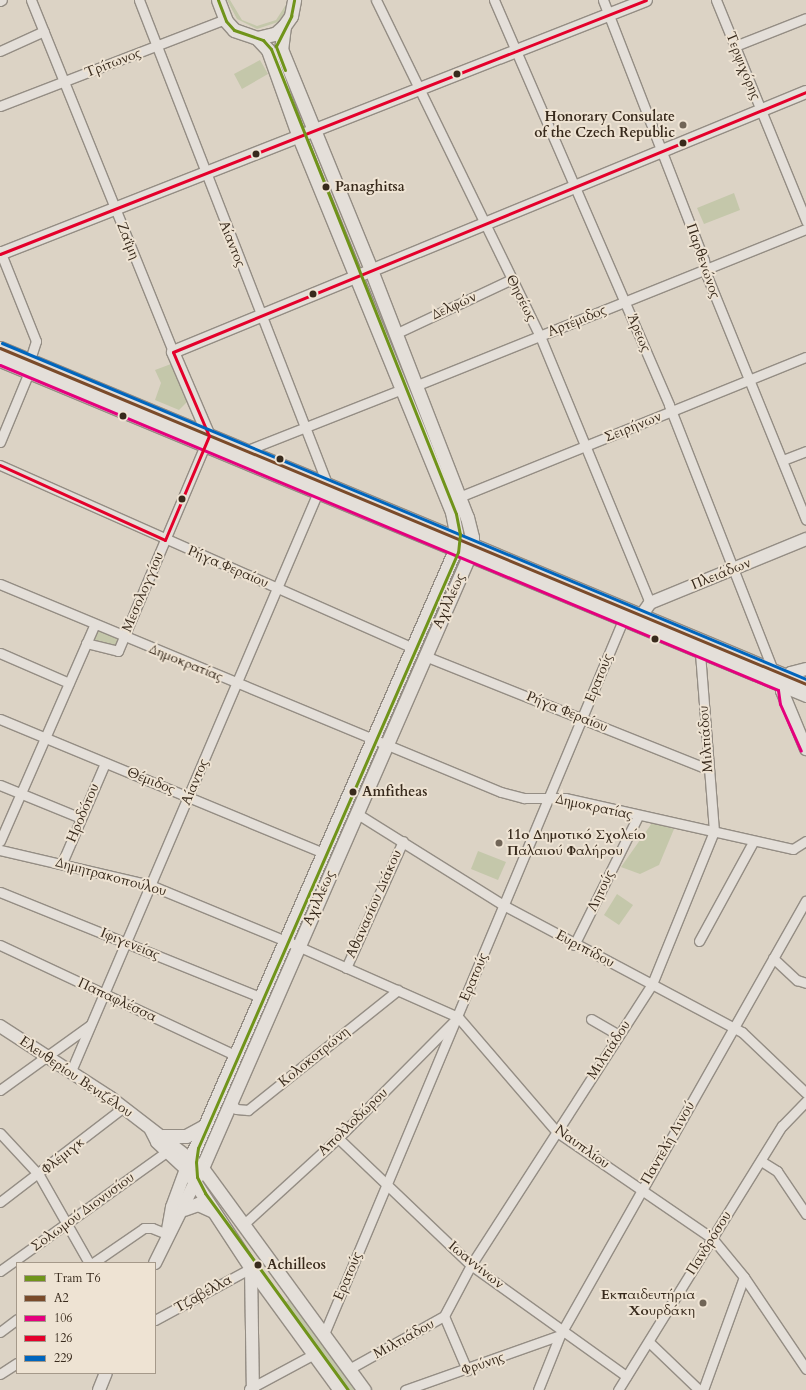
<!DOCTYPE html>
<html>
<head>
<meta charset="utf-8">
<style>
  body { margin:0 }
  #map { position:relative; width:806px; height:1390px; overflow:hidden; background:#dcd3c5; font-family:Cardo,serif }
  div>[style] { position:absolute }
  [style*='--x'] { left:calc(var(--x)*1px); top:calc(var(--y)*1px); width:calc(var(--w)*1px); rotate:calc(var(--a)*1deg) }
  .green>* { inset:0; background:#c4c7aa }
  .roads { filter:drop-shadow(1px 0 #948d84) drop-shadow(-1px 0 #948d84) drop-shadow(0 1px #948d84) drop-shadow(0 -1px #948d84) }
  .minor>* { height:9px; margin:-4.5px; padding:0 4.5px; transform-origin:4.5px; border-radius:4.5px; background:#e4dfd9 }
  .tertiary>* { height:12px; margin:-6px; padding:0 6px; transform-origin:6px; border-radius:6px; background:#e4dfd9 }
  .secondary>* { height:13px; margin:-6.5px; padding:0 6.5px; transform-origin:6.5px; border-radius:6.5px; background:#e4dfd9 }
  .bus-1>* { height:3px; margin:-1.5px; padding:0 1.5px; transform-origin:1.5px; border-radius:1.5px; background:#7a4b2a }
  .bus-2>* { height:3px; margin:-1.5px; padding:0 1.5px; transform-origin:1.5px; border-radius:1.5px; background:#e5007d }
  .bus-3>* { height:3px; margin:-1.5px; padding:0 1.5px; transform-origin:1.5px; border-radius:1.5px; background:#e4002b }
  .bus-4>* { height:3px; margin:-1.5px; padding:0 1.5px; transform-origin:1.5px; border-radius:1.5px; background:#0065bd }
  .tram-1>* { height:3px; margin:-1.5px; padding:0 1.5px; transform-origin:1.5px; border-radius:1.5px; background:#70941a }
  .dots>* { width:11px; height:11px; translate:-50% -50%; box-sizing:border-box; border:2px solid #eee3d3; border-radius:50% }
  span { translate:-50% -50%; white-space:nowrap; text-align:center; line-height:1.15; -webkit-text-stroke:4px #eee3d3; paint-order:stroke }
  .street-label { font-size:14px; color:#382a1c }
  .poi-label { font-size:14px; color:#382a1c; font-weight:700 }
  .right { translate:-100% -50%; text-align:right }
  .left { translate:0 -50%; text-align:left }
  .stop-label { font-size:14px; color:#382a1c; font-weight:700 }
  .legend { position:absolute; left:16px; top:1262px; width:140px; height:112px; box-sizing:border-box; background:#eee3d3; border:1px solid #a5998a; margin:0; padding:5px 7px; list-style:none; font-size:12px; color:#382a1c }
  .legend li { display:flex; align-items:center; gap:8px; height:20px }
  .legend b { width:20px; border:1px solid #a5998a }
</style>
</head>
<body>
<div id="map">
  <div class="green">
    <i style="clip-path:polygon(227px 0,230px 0,242px 20px,257px 26px,276px 20px,289px 0,287px 11px,278px 22px,257px 29px,237px 19px)"></i>
    <i style="clip-path:polygon(260px 60px,268px 74px,242px 89px,234px 74px)"></i>
    <i style="clip-path:polygon(734px 193px,740px 210px,704px 224px,697px 208px)"></i>
    <i style="clip-path:polygon(171px 364px,187px 402px,179px 410px,155px 400px,161px 383px,155px 370px)"></i>
    <i style="clip-path:polygon(96px 630px,121px 640px,117px 649px,93px 639px)"></i>
    <i style="clip-path:polygon(652px 823px,674px 829px,659px 865px,640px 874px,621px 867px)"></i>
    <i style="clip-path:polygon(478px 851px,506px 862px,498px 880px,471px 869px)"></i>
    <i style="clip-path:polygon(617px 894px,633px 905px,619px 925px,604px 915px)"></i>
    <i style="clip-path:polygon(282px 953px,290px 956px,205px 1150px,197px 1147px)"></i>
    <i style="clip-path:polygon(294px 1296px,361px 1390px,345px 1390px,283px 1304px)"></i>
  </div>
  <div class="roads">
    <div class="minor">
      <i style="--x:31;--y:0;--w:380;--a:68"></i>
      <i style="--x:139;--y:0;--w:521;--a:68.75"></i>
      <i style="--x:376;--y:0;--w:374;--a:64"></i>
      <i style="--x:540;--y:336;--w:289;--a:67.6"></i>
      <i style="--x:494;--y:0;--w:441;--a:66.6"></i>
      <i style="--x:669;--y:405;--w:285;--a:68.6"></i>
      <i style="--x:603;--y:0;--w:279;--a:68.8"></i>
      <i style="--x:704;--y:260;--w:16;--a:79"></i>
      <i style="--x:707;--y:276;--w:263;--a:67.9"></i>
      <i style="--x:716;--y:0;--w:239;--a:67.8"></i>
      <i style="--x:0;--y:1;--w:2;--a:-27"></i>
      <i style="--x:735;--y:46;--w:76;--a:-21.5"></i>
      <i style="--x:0;--y:51;--w:48;--a:-24.4"></i>
      <i style="--x:0;--y:106;--w:242;--a:-21.1"></i>
      <i style="--x:0;--y:251;--w:97;--a:68.2"></i>
      <i style="--x:36;--y:341;--w:20;--a:108"></i>
      <i style="--x:395;--y:334;--w:129;--a:-25.2"></i>
      <i style="--x:415;--y:386;--w:421;--a:-21.9"></i>
      <i style="--x:0;--y:442;--w:76;--a:-67.5"></i>
      <i style="--x:245;--y:451;--w:169;--a:-21.5"></i>
      <i style="--x:783;--y:460;--w:25;--a:-21"></i>
      <i style="--x:0;--y:465;--w:451;--a:23.9"></i>
      <i style="--x:459;--y:497;--w:374;--a:-22"></i>
      <i style="--x:0;--y:584;--w:542;--a:22.55"></i>
      <i style="--x:501;--y:792;--w:24;--a:15"></i>
      <i style="--x:524;--y:798;--w:41;--a:0"></i>
      <i style="--x:565;--y:798;--w:234;--a:12.6"></i>
      <i style="--x:793;--y:849;--w:15;--a:-32"></i>
      <i style="--x:86;--y:643;--w:33;--a:14"></i>
      <i style="--x:118;--y:651;--w:224;--a:-67.1"></i>
      <i style="--x:0;--y:653;--w:75;--a:23.5"></i>
      <i style="--x:425;--y:656;--w:305;--a:21.8"></i>
      <i style="--x:0;--y:719;--w:350;--a:22.5"></i>
      <i style="--x:0;--y:785;--w:87;--a:22.2"></i>
      <i style="--x:356;--y:813;--w:176;--a:32"></i>
      <i style="--x:505;--y:906;--w:268;--a:28"></i>
      <i style="--x:742;--y:1032;--w:88;--a:43.6"></i>
      <i style="--x:0;--y:841;--w:235;--a:-66.4"></i>
      <i style="--x:0;--y:850;--w:154;--a:13.1"></i>
      <i style="--x:150;--y:885;--w:155;--a:22.4"></i>
      <i style="--x:293;--y:944;--w:180;--a:23.9"></i>
      <i style="--x:458;--y:1017;--w:152;--a:49.3"></i>
      <i style="--x:557;--y:1132;--w:188;--a:34.4"></i>
      <i style="--x:712;--y:1238;--w:50;--a:50.6"></i>
      <i style="--x:744;--y:1277;--w:111;--a:56"></i>
      <i style="--x:62;--y:863;--w:109;--a:-66.7"></i>
      <i style="--x:0;--y:892;--w:280;--a:22"></i>
      <i style="--x:699;--y:941;--w:113;--a:-61.4"></i>
      <i style="--x:0;--y:945;--w:259;--a:25.1"></i>
      <i style="--x:574;--y:945;--w:144;--a:-63.6"></i>
      <i style="--x:773;--y:958;--w:33;--a:43"></i>
      <i style="--x:797;--y:980;--w:9;--a:18"></i>
      <i style="--x:346;--y:968;--w:139;--a:-65.8"></i>
      <i style="--x:591;--y:1019;--w:32;--a:30"></i>
      <i style="--x:71;--y:1071;--w:629;--a:-66.9"></i>
      <i style="--x:0;--y:1090;--w:111;--a:-35.8"></i>
      <i style="--x:230;--y:1102;--w:9;--a:49"></i>
      <i style="--x:236;--y:1109;--w:12;--a:5"></i>
      <i style="--x:248;--y:1110;--w:192;--a:-38.7"></i>
      <i style="--x:0;--y:1133;--w:57;--a:47.1"></i>
      <i style="--x:39;--y:1175;--w:101;--a:60.4"></i>
      <i style="--x:338;--y:1138;--w:184;--a:43.7"></i>
      <i style="--x:471;--y:1265;--w:191;--a:35.6"></i>
      <i style="--x:761;--y:1161;--w:19;--a:32"></i>
      <i style="--x:777;--y:1171;--w:52;--a:56"></i>
      <i style="--x:0;--y:1202;--w:156;--a:-37.5"></i>
      <i style="--x:245;--y:1223;--w:126;--a:-42.4"></i>
      <i style="--x:338;--y:1138;--w:165;--a:-45.2"></i>
      <i style="--x:93;--y:1263;--w:62;--a:-34.5"></i>
      <i style="--x:144;--y:1228;--w:8;--a:0"></i>
      <i style="--x:152;--y:1228;--w:16;--a:22"></i>
      <i style="--x:0;--y:1271;--w:204;--a:-35.6"></i>
      <i style="--x:444;--y:1316;--w:59;--a:66.9"></i>
      <i style="--x:155;--y:1320;--w:109;--a:-28.4"></i>
      <i style="--x:0;--y:1332;--w:21;--a:-37"></i>
      <i style="--x:324;--y:1334;--w:774;--a:-67.28"></i>
      <i style="--x:649;--y:1342;--w:69;--a:43.8"></i>
      <i style="--x:349;--y:1369;--w:109;--a:-29.2"></i>
      <i style="--x:444;--y:1316;--w:58;--a:-62.1"></i>
      <i style="--x:471;--y:1265;--w:334;--a:-57.2"></i>
      <i style="--x:652;--y:984;--w:165;--a:-67.9"></i>
      <i style="--x:714;--y:831;--w:180;--a:-94.5"></i>
      <i style="--x:0;--y:1374;--w:20;--a:-33"></i>
      <i style="--x:249;--y:1389;--w:74;--a:-28.3"></i>
      <i style="--x:405;--y:1390;--w:164;--a:-19.5"></i>
      <i style="--x:538;--y:1390;--w:59;--a:-68.2"></i>
      <i style="--x:560;--y:1335;--w:499;--a:-60.5"></i>
      <i style="--x:618;--y:1390;--w:311;--a:-58.2"></i>
      <i style="--x:782;--y:1126;--w:35;--a:-46"></i>
      <i style="--x:703;--y:1390;--w:120;--a:-70.1"></i>
    </div>
    <div class="tertiary">
      <i style="--x:0;--y:254;--w:694;--a:-21.46"></i>
      <i style="--x:207;--y:441;--w:5;--a:-68"></i>
      <i style="--x:209;--y:436;--w:91;--a:-113.2"></i>
      <i style="--x:173;--y:352;--w:684;--a:-22.33"></i>
      <i style="--x:641;--y:616;--w:16;--a:-55"></i>
      <i style="--x:650;--y:603;--w:169;--a:-22.3"></i>
      <i style="--x:806;--y:669;--w:16;--a:165"></i>
      <i style="--x:791;--y:673;--w:20;--a:117"></i>
      <i style="--x:782;--y:691;--w:63;--a:67.5"></i>
      <i style="--x:0;--y:1026;--w:132;--a:33"></i>
      <i style="--x:111;--y:1098;--w:115;--a:37.6"></i>
      <i style="--x:202;--y:1168;--w:106;--a:116.3"></i>
      <i style="--x:151;--y:1130;--w:13;--a:63"></i>
      <i style="--x:157;--y:1142;--w:40;--a:43"></i>
      <i style="--x:186;--y:1169;--w:40;--a:110.2"></i>
      <i style="--x:172;--y:1207;--w:22;--a:100"></i>
      <i style="--x:251;--y:1268;--w:122;--a:89.1"></i>
      <i style="--x:99;--y:1390;--w:18;--a:-68"></i>
    </div>
    <div class="secondary">
      <i style="--x:218;--y:0;--w:22;--a:69"></i>
      <i style="--x:226;--y:21;--w:12;--a:48"></i>
      <i style="--x:234;--y:30;--w:24;--a:19"></i>
      <i style="--x:257;--y:38;--w:18;--a:-13"></i>
      <i style="--x:275;--y:34;--w:12;--a:-42"></i>
      <i style="--x:284;--y:26;--w:12;--a:-55"></i>
      <i style="--x:291;--y:16;--w:16;--a:-79"></i>
      <i style="--x:284;--y:26;--w:23;--a:97"></i>
      <i style="--x:281;--y:49;--w:239;--a:67.8"></i>
      <i style="--x:371;--y:270;--w:265;--a:68.8"></i>
      <i style="--x:467;--y:517;--w:21;--a:76"></i>
      <i style="--x:472;--y:537;--w:19;--a:99"></i>
      <i style="--x:469;--y:556;--w:668;--a:113.57"></i>
      <i style="--x:202;--y:1168;--w:275;--a:53.9"></i>
      <i style="--x:257;--y:38;--w:16;--a:47"></i>
      <i style="--x:268;--y:50;--w:92;--a:70.4"></i>
      <i style="--x:299;--y:137;--w:405;--a:67.8"></i>
      <i style="--x:452;--y:512;--w:20;--a:79"></i>
      <i style="--x:456;--y:532;--w:18;--a:93"></i>
      <i style="--x:455;--y:550;--w:675;--a:113.49"></i>
      <i style="--x:186;--y:1169;--w:118;--a:56.7"></i>
      <i style="--x:251;--y:1268;--w:151;--a:53.9"></i>
      <i style="--x:0;--y:348;--w:873;--a:22.63"></i>
      <i style="--x:0;--y:360;--w:873;--a:22.57"></i>
      <i style="--x:163;--y:1136;--w:23;--a:0"></i>
      <i style="--x:186;--y:1136;--w:21;--a:-29"></i>
      <i style="--x:184;--y:1209;--w:15;--a:-20"></i>
      <i style="--x:198;--y:1204;--w:14;--a:25"></i>
    </div>
  </div>
  <div class="bus-1">
    <i style="--x:0;--y:348;--w:873;--a:22.63"></i>
  </div>
  <div class="bus-2">
    <i style="--x:0;--y:365;--w:843;--a:22.67"></i>
    <i style="--x:778;--y:690;--w:14;--a:82"></i>
    <i style="--x:780;--y:704;--w:51;--a:65.9"></i>
  </div>
  <div class="bus-3">
    <i style="--x:0;--y:254;--w:694;--a:-21.46"></i>
    <i style="--x:0;--y:465;--w:181;--a:24.4"></i>
    <i style="--x:165;--y:540;--w:113;--a:-67.1"></i>
    <i style="--x:209;--y:436;--w:91;--a:-113.2"></i>
    <i style="--x:173;--y:352;--w:684;--a:-22.33"></i>
  </div>
  <div class="bus-4">
    <i style="--x:2;--y:343;--w:871;--a:22.68"></i>
  </div>
  <div class="tram-1">
    <i style="--x:218;--y:0;--w:22;--a:69"></i>
    <i style="--x:226;--y:21;--w:12;--a:48"></i>
    <i style="--x:234;--y:30;--w:31;--a:19"></i>
    <i style="--x:263;--y:40;--w:12;--a:48"></i>
    <i style="--x:271;--y:49;--w:500;--a:68.3"></i>
    <i style="--x:456;--y:514;--w:20;--a:79"></i>
    <i style="--x:460;--y:534;--w:18;--a:96"></i>
    <i style="--x:458;--y:552;--w:650;--a:113.57"></i>
    <i style="--x:198;--y:1148;--w:14;--a:98"></i>
    <i style="--x:196;--y:1162;--w:15;--a:86"></i>
    <i style="--x:197;--y:1177;--w:18;--a:63"></i>
    <i style="--x:205;--y:1193;--w:243;--a:54"></i>
    <i style="--x:285;--y:70;--w:26;--a:-111"></i>
    <i style="--x:276;--y:46;--w:34;--a:-63"></i>
    <i style="--x:291;--y:16;--w:16;--a:-79"></i>
  </div>
  <div class="dots">
    <i style="left:457px;top:74px;background:#382a1c"></i>
    <i style="left:683px;top:125px;background:#716557"></i>
    <i style="left:683px;top:143px;background:#382a1c"></i>
    <i style="left:256px;top:154px;background:#382a1c"></i>
    <i style="left:326px;top:187px;background:#382a1c"></i>
    <i style="left:313px;top:294px;background:#382a1c"></i>
    <i style="left:123px;top:416px;background:#382a1c"></i>
    <i style="left:280px;top:459px;background:#382a1c"></i>
    <i style="left:182px;top:499px;background:#382a1c"></i>
    <i style="left:655px;top:639px;background:#382a1c"></i>
    <i style="left:353px;top:792px;background:#382a1c"></i>
    <i style="left:499px;top:843px;background:#716557"></i>
    <i style="left:258px;top:1265px;background:#382a1c"></i>
    <i style="left:703px;top:1303px;background:#716557"></i>
  </div>
  <div class="street-label">
    <span style="left:113px;top:63px;rotate:-21deg">Τρίτωνος</span>
    <span style="left:743px;top:66px;rotate:68deg">Τερψιχόρης</span>
    <span style="left:128px;top:241px;rotate:68deg">Ζαΐμη</span>
    <span style="left:232px;top:244px;rotate:68deg">Αίαντος</span>
    <span style="left:703px;top:261px;rotate:71deg">Παρθενώνος</span>
    <span style="left:521px;top:298px;rotate:63deg">Θησέως</span>
    <span style="left:454px;top:306px;rotate:-25deg">Δελφών</span>
    <span style="left:577px;top:321px;rotate:-22deg">Αρτέμιδος</span>
    <span style="left:639px;top:333px;rotate:67deg">Άρεως</span>
    <span style="left:633px;top:427px;rotate:-22deg">Σειρήνων</span>
    <span style="left:228px;top:567px;rotate:23deg">Ρήγα Φεραίου</span>
    <span style="left:721px;top:574px;rotate:-22deg">Πλειάδων</span>
    <span style="left:143px;top:592px;rotate:-67deg">Μεσολογγίου</span>
    <span style="left:449px;top:601px;rotate:-66deg">Αχιλλέως</span>
    <span style="left:186px;top:663px;rotate:22deg">Δημοκρατίας</span>
    <span style="left:599px;top:678px;rotate:-68deg">Ερατούς</span>
    <span style="left:567px;top:712px;rotate:22deg">Ρήγα Φεραίου</span>
    <span style="left:706px;top:739px;rotate:-94deg">Μιλτιάδου</span>
    <span style="left:151px;top:781px;rotate:22deg">Θέμιδος</span>
    <span style="left:195px;top:782px;rotate:-67deg">Αίαντος</span>
    <span style="left:594px;top:807px;rotate:12deg">Δημοκρατίας</span>
    <span style="left:83px;top:813px;rotate:-67deg">Ηροδότου</span>
    <span style="left:111px;top:877px;rotate:15deg">Δημητρακοπούλου</span>
    <span style="left:601px;top:891px;rotate:-64deg">Λητούς</span>
    <span style="left:319px;top:898px;rotate:-66deg">Αχιλλέως</span>
    <span style="left:374px;top:904px;rotate:-66deg">Αθανασίου Διάκου</span>
    <span style="left:130px;top:944px;rotate:22deg">Ιφιγενείας</span>
    <span style="left:585px;top:949px;rotate:28deg">Ευριπίδου</span>
    <span style="left:474px;top:977px;rotate:-67deg">Ερατούς</span>
    <span style="left:117px;top:1000px;rotate:25deg">Παπαφλέσσα</span>
    <span style="left:609px;top:1050px;rotate:-57deg">Μιλτιάδου</span>
    <span style="left:314px;top:1057px;rotate:-39deg">Κολοκοτρώνη</span>
    <span style="left:76px;top:1077px;rotate:34deg">Ελευθερίου Βενιζέλου</span>
    <span style="left:353px;top:1122px;rotate:-44deg">Απολλοδώρου</span>
    <span style="left:668px;top:1143px;rotate:-60deg">Παντελή Λινού</span>
    <span style="left:582px;top:1147px;rotate:36deg">Ναυπλίου</span>
    <span style="left:63px;top:1156px;rotate:-39deg">Φλέμιγκ</span>
    <span style="left:83px;top:1212px;rotate:-36deg">Σολωμού Διονυσίου</span>
    <span style="left:709px;top:1243px;rotate:-58deg">Πανδρόσου</span>
    <span style="left:476px;top:1265px;rotate:39deg">Ιωαννίνων</span>
    <span style="left:348px;top:1276px;rotate:-67deg">Ερατούς</span>
    <span style="left:203px;top:1294px;rotate:-29deg">Τζαβέλλα</span>
    <span style="left:404px;top:1339px;rotate:-29deg">Μιλτιάδου</span>
    <span style="left:483px;top:1364px;rotate:-20deg">Φρύνης</span>
  </div>
  <div class="poi-label">
    <span class="right" style="left:675px;top:125px">Honorary Consulate<br>of the Czech Republic</span>
    <span class="left" style="left:507px;top:843px">11ο Δημοτικό Σχολείο<br>Παλαιού Φαλήρου</span>
    <span class="right" style="left:695px;top:1303px">Εκπαιδευτήρια<br>Χουρδάκη</span>
  </div>
  <div class="stop-label">
    <span class="left" style="left:335px;top:187px">Panaghitsa</span>
    <span class="left" style="left:362px;top:792px">Amfitheas</span>
    <span class="left" style="left:267px;top:1265px">Achilleos</span>
  </div>
  <ul class="legend">
  <li><b style="height:5px;background:#70941a"></b>Tram Τ6</li>
  <li><b style="height:5px;background:#7a4b2a"></b>Α2</li>
  <li><b style="height:5px;background:#e5007d"></b>106</li>
  <li><b style="height:5px;background:#e4002b"></b>126</li>
  <li><b style="height:5px;background:#0065bd"></b>229</li>
  </ul>
</div>
</body>
</html>
